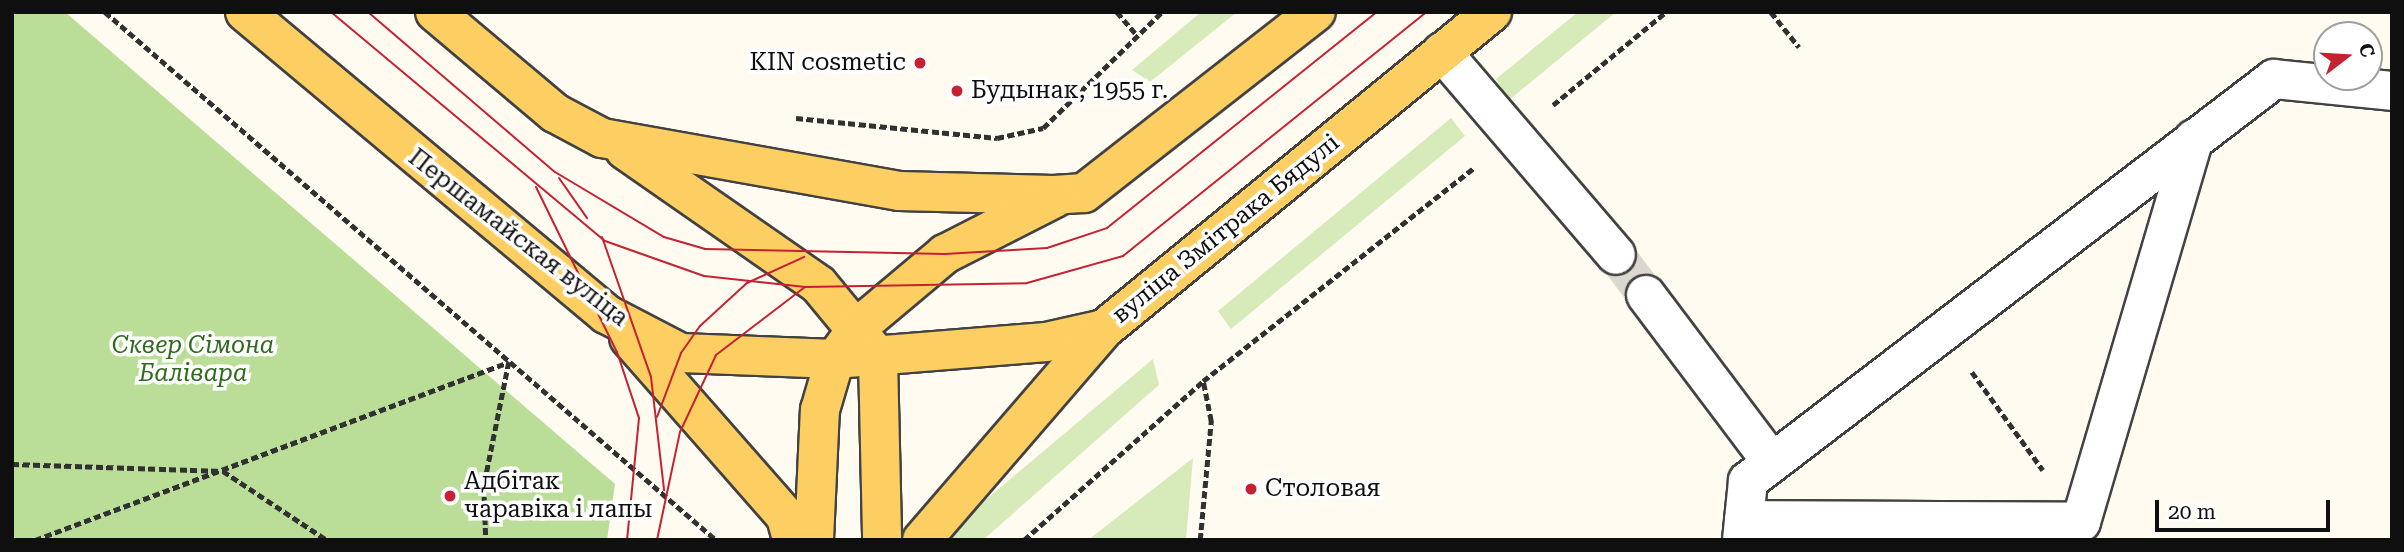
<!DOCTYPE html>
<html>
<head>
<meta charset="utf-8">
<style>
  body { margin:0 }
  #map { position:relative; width:2404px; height:552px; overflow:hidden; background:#fffbf1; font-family:"Roboto Serif",serif }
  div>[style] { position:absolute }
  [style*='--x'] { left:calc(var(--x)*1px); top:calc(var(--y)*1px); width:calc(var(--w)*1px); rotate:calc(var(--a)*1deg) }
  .green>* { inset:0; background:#d6ebb9 }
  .forest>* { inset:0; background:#badd97 }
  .minor-tunnel>* { height:38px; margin-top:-19px; transform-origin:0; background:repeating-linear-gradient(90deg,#dbd8cf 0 38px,transparent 0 57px) }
  .path>* { height:4.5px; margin-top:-2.25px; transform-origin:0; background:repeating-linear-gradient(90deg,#313131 0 7px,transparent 0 10.5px) }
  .roads { filter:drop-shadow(2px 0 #424242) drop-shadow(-2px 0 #424242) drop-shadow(0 2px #424242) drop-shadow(0 -2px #424242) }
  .minor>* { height:38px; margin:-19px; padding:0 19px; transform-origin:19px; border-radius:19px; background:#fff }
  .major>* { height:38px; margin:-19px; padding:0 19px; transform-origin:19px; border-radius:19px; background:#fdcf63 }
  .tram>* { height:2px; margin:-1px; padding:0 1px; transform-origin:1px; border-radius:1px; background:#c52132 }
  .dots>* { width:19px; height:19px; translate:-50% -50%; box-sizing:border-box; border:4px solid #fff; border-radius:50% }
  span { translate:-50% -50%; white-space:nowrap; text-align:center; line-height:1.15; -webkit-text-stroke:7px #fff; paint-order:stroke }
  .poi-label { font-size:24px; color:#0f0f0f }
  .right { translate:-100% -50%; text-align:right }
  .left { translate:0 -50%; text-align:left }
  .street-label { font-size:24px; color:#0f0f0f }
  .park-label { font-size:24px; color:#306a1c; font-style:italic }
  .frame { position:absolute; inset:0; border:14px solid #0f0f0f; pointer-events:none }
  .north { position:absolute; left:2313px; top:21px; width:70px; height:70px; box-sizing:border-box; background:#fff; border:2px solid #9f9f9f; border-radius:50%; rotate:73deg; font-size:19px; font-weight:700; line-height:28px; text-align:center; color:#0f0f0f }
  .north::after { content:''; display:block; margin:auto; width:24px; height:32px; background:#c52132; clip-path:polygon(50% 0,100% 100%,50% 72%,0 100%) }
  .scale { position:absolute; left:2155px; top:500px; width:175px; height:32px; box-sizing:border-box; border:4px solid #0f0f0f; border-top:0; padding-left:9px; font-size:21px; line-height:24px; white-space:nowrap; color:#0f0f0f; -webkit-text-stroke:5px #fff; paint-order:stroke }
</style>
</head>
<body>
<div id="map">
  <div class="green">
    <i style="clip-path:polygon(1201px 12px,1237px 12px,1150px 82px,1132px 70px)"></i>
    <i style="clip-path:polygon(1578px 12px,1616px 12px,1509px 100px,1496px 79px)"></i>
    <i style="clip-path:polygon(1451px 118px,1465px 136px,1231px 329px,1218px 311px)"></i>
    <i style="clip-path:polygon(1153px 359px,1159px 385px,1144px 398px,983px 540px,950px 540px,983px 502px)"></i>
    <i style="clip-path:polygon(1193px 458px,1186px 540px,1088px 540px)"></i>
  </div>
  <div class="forest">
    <i style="clip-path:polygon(12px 12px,65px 12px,615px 484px,607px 540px,12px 540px)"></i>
  </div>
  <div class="minor-tunnel">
    <i style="--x:1616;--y:255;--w:50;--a:53.1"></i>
  </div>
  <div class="path">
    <i style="--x:105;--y:12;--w:808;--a:40.83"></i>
    <i style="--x:1117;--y:12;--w:29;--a:49"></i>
    <i style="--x:1771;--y:12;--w:45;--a:51.3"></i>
    <i style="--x:1553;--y:105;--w:146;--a:-39.5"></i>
    <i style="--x:796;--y:118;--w:202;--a:5.7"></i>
    <i style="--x:997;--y:138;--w:47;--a:-12.3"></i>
    <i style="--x:1043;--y:128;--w:166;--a:-44.3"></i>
    <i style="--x:1972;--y:372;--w:121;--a:54.1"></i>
    <i style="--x:12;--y:464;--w:211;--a:1.9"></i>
    <i style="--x:223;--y:471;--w:125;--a:33.6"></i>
    <i style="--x:35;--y:540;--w:506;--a:-20.58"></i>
    <i style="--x:509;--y:362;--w:126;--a:101.4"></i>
    <i style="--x:484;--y:486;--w:54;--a:87.9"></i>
    <i style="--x:1024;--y:540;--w:239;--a:-41.6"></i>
    <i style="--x:1203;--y:381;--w:346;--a:-38.2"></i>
    <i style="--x:1200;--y:540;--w:120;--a:-84.7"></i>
    <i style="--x:1211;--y:421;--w:41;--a:-101.3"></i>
  </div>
  <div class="roads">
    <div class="minor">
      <i style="--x:1442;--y:52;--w:267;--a:49.4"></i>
      <i style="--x:1646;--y:295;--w:209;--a:53"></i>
      <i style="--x:1744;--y:520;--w:337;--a:0.3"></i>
      <i style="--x:2081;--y:522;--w:399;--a:-73.6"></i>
      <i style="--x:1742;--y:540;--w:59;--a:-84.2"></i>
      <i style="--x:1748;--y:481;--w:662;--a:-37.39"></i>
      <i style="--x:2274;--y:79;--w:119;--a:5.8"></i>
    </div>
    <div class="major">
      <i style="--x:245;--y:12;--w:471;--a:39.9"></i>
      <i style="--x:606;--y:314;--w:85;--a:27.5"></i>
      <i style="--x:681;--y:353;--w:154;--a:2.2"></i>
      <i style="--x:835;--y:359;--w:212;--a:-4.6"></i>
      <i style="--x:1046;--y:342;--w:59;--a:-12.6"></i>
      <i style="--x:1104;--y:329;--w:501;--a:-39.25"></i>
      <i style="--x:435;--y:12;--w:157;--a:40.1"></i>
      <i style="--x:555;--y:113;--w:53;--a:28"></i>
      <i style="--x:602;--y:138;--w:302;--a:10.1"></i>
      <i style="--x:899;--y:191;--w:155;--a:1.5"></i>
      <i style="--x:1054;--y:195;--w:30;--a:-4"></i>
      <i style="--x:1084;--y:193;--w:294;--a:-38"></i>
      <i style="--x:625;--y:150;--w:236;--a:34.8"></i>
      <i style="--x:819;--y:285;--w:82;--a:50.5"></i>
      <i style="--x:629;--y:338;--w:238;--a:48.7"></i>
      <i style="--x:786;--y:517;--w:24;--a:75"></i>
      <i style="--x:878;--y:358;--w:182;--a:88.7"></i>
      <i style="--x:814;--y:540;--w:130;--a:-87.4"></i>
      <i style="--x:820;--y:410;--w:53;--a:-73.6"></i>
      <i style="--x:835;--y:359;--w:39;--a:-54"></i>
      <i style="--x:858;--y:327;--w:114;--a:-40"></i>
      <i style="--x:945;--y:254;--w:123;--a:-27"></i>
      <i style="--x:922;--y:540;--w:279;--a:-49.2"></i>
    </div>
  </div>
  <div class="tram">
    <i style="--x:331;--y:12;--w:357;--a:39.9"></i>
    <i style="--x:605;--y:241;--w:105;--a:19.5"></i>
    <i style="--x:704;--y:276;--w:102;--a:6.2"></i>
    <i style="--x:805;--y:287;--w:222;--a:-1"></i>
    <i style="--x:1027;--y:283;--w:100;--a:-15.7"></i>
    <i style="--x:1123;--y:256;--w:389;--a:-38.8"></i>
    <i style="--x:368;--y:12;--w:246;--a:40.6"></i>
    <i style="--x:555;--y:172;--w:127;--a:30.8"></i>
    <i style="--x:664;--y:237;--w:43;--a:16.3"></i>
    <i style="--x:705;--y:249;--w:240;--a:1.2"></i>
    <i style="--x:945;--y:254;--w:102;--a:-3.4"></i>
    <i style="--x:1047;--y:248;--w:63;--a:-18.4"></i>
    <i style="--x:1107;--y:228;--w:346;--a:-38.7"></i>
    <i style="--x:559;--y:178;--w:49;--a:55"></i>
    <i style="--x:536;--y:187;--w:184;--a:63.9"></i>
    <i style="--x:617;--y:352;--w:70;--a:71.6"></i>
    <i style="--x:639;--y:418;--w:123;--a:95.6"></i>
    <i style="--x:602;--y:237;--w:148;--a:70.7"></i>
    <i style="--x:651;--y:377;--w:114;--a:83.4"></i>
    <i style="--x:657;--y:417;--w:68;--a:-69.4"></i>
    <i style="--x:681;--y:353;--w:33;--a:-55"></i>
    <i style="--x:700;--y:326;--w:64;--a:-42.5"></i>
    <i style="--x:747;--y:283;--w:63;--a:-24.5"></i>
    <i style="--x:657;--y:540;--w:110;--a:-78"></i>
    <i style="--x:680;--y:432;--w:85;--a:-64.9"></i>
    <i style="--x:716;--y:355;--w:112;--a:-37.4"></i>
  </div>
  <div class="dots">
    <i style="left:920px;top:63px;background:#c52132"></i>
    <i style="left:957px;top:91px;background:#c52132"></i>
    <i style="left:1251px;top:489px;background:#c52132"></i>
    <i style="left:450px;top:496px;background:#c52132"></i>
  </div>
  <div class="poi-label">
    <span class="right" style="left:906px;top:63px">KIN cosmetic</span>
    <span class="left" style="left:971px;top:91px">Будынак, 1955 г.</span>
    <span class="left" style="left:464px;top:496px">Адбітак<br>чаравіка і лапы</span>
    <span class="left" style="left:1265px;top:489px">Столовая</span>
  </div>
  <div class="street-label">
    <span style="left:1226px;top:229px;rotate:-39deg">вуліца Змітрака Бядулі</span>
    <span style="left:518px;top:238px;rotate:38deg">Першамайская вуліца</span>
  </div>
  <div class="park-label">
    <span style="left:193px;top:360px">Сквер Сімона<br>Балівара</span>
  </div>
  <div class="frame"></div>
  <div class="north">С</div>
  <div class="scale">20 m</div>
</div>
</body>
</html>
